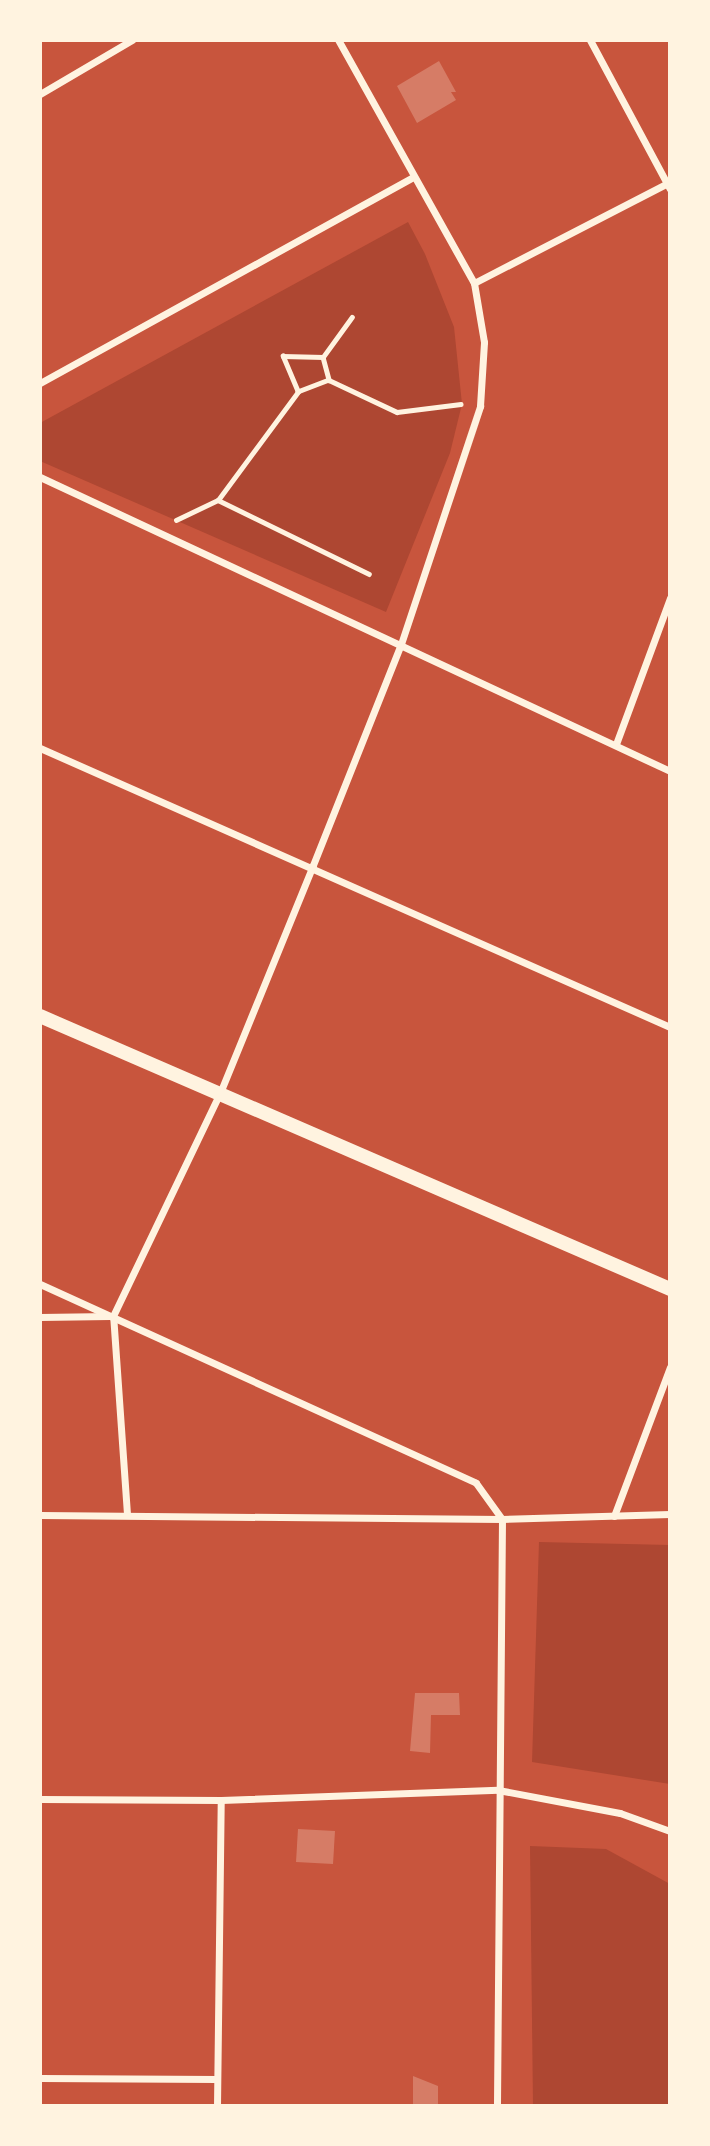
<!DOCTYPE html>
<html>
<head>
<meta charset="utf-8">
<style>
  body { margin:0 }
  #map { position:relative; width:710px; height:2146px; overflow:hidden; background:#c8553d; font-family:Cabin,sans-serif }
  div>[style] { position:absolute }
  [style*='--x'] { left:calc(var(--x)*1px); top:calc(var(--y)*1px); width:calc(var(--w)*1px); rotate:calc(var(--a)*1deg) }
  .green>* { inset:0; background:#ae4732 }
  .building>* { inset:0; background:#d67c66 }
  .path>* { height:4.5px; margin:-2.25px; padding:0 2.25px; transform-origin:2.25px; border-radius:2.25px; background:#fff3e0 }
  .minor>* { height:7px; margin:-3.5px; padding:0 3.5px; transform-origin:3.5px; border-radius:3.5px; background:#fff3e0 }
  .secondary>* { height:14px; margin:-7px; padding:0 7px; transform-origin:7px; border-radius:7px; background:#fff3e0 }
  span { translate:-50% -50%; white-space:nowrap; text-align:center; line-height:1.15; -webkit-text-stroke:5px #fff3e0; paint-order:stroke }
  .frame { position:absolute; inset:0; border:42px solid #fff3e0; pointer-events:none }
</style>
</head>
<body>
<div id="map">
  <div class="green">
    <i style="clip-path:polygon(408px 222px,425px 254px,454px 327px,462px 404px,450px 453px,386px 612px,40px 461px,40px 423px)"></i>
    <i style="clip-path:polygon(539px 1542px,670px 1545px,670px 1784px,532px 1762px)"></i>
    <i style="clip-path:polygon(530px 1846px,606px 1849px,670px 1884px,670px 2106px,533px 2106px)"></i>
  </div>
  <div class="building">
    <i style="clip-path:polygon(439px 61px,456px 92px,451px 92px,456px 100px,417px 123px,397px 86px)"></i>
    <i style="clip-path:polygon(415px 1693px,459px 1693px,460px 1715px,431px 1715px,430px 1753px,410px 1751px)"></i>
    <i style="clip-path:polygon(298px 1829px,335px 1831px,333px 1864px,296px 1862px)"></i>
    <i style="clip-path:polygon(413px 2076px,438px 2086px,438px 2106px,413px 2106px)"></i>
  </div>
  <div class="path">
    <i style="--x:323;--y:357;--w:49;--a:-54.1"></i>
    <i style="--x:329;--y:380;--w:33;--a:159"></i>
    <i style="--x:298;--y:392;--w:39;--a:-113"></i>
    <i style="--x:283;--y:356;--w:40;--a:1.4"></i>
    <i style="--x:323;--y:357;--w:24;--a:75"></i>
    <i style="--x:329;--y:380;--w:75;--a:25.2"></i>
    <i style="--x:397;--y:412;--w:64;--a:-7.1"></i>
    <i style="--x:218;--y:500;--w:168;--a:26.1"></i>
    <i style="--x:176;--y:520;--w:47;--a:-25.5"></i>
    <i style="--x:218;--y:500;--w:134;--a:-53.5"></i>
  </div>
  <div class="minor">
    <i style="--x:590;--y:40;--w:169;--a:61.8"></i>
    <i style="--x:40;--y:94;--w:107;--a:-30.4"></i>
    <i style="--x:474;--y:283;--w:220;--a:-27.3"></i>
    <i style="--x:40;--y:383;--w:425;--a:-28.9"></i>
    <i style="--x:40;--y:477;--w:695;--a:25.02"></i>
    <i style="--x:616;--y:744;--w:156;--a:-69.7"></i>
    <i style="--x:40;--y:748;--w:689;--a:23.89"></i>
    <i style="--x:40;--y:1284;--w:479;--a:24.5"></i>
    <i style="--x:476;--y:1483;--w:44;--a:54.2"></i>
    <i style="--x:502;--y:1519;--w:587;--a:90.49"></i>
    <i style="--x:40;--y:1317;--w:70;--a:-0.8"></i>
    <i style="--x:127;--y:1514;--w:198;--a:-94"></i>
    <i style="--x:113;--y:1316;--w:247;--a:-64.4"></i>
    <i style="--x:220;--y:1093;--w:246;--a:-67.8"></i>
    <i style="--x:313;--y:865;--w:238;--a:-68.3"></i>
    <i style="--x:401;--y:644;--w:251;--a:-71.6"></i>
    <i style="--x:480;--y:406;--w:64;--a:-86.4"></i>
    <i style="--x:484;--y:342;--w:60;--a:-99.6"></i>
    <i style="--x:474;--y:283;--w:278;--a:-119.2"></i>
    <i style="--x:40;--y:1515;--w:462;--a:0.5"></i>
    <i style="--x:502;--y:1519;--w:168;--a:-1.7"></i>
    <i style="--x:614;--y:1516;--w:159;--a:-69.4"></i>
    <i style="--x:40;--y:1799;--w:181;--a:0.3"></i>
    <i style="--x:221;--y:1800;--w:277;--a:-2.1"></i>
    <i style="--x:498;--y:1790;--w:124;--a:10.7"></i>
    <i style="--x:620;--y:1813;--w:53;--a:19.8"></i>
    <i style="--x:40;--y:2078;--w:177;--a:0.3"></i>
    <i style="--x:217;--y:2106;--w:306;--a:-89.3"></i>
  </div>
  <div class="secondary">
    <i style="--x:40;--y:1016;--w:687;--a:23.43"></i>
  </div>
  <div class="frame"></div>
</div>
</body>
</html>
